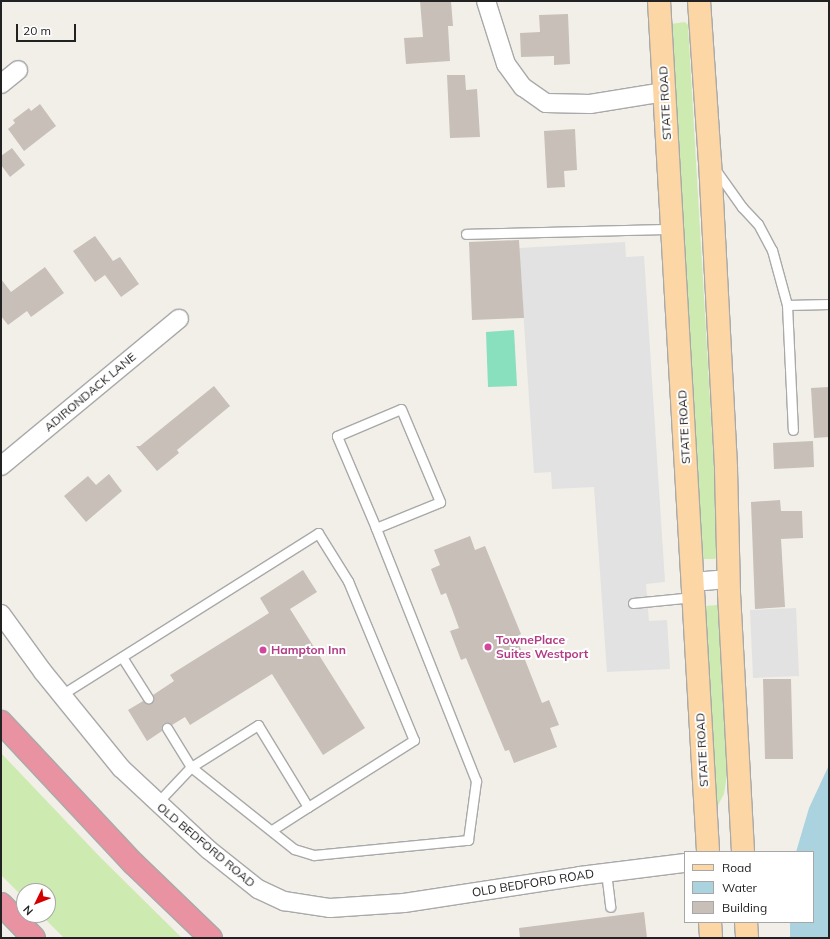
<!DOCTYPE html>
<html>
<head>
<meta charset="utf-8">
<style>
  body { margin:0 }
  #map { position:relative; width:830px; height:939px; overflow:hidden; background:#f2efe9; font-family:Mulish,sans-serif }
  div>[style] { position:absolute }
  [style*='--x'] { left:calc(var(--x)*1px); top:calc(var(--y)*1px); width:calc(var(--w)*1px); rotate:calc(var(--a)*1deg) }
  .grass>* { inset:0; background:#cdebb0 }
  .pitch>* { inset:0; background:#88e0be }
  .parking>* { inset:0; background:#e2e2e2 }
  .water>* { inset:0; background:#aad3df }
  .building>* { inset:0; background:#c7bfb8 }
  .roads { filter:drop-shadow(1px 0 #a9a9a9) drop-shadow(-1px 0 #a9a9a9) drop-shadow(0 1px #a9a9a9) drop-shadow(0 -1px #a9a9a9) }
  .service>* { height:9px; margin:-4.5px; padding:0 4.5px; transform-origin:4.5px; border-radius:4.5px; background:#fff }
  .minor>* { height:18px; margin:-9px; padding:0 9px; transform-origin:9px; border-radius:9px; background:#fff }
  .primary>* { height:22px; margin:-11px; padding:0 11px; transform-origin:11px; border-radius:11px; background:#fcd6a4 }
  .motorway>* { height:22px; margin:-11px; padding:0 11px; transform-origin:11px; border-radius:11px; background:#e892a2 }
  .dots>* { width:11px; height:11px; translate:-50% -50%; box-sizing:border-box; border:2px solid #fff; border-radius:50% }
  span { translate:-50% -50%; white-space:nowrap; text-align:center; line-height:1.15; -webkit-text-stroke:4px #fff; paint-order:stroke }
  .street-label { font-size:12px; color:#222 }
  .hotel-label { font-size:12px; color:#b23c85; font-weight:700 }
  .left { translate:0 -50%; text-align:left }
  .frame { position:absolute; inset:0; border:2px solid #222; pointer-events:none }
  .legend { position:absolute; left:684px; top:851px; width:130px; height:72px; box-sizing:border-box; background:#fff; border:1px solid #a7a7a7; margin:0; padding:5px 7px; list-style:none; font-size:12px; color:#222 }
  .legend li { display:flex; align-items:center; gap:8px; height:20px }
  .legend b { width:20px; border:1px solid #a7a7a7 }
  .north { position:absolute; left:16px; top:883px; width:40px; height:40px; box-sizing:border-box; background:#fff; border:1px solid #a7a7a7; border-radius:50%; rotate:227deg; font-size:11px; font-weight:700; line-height:16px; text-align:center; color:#222 }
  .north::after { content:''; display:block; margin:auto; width:14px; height:18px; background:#d40000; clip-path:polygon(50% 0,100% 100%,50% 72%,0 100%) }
  .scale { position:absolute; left:16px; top:24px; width:60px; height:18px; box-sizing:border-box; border:2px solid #222; border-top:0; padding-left:5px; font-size:12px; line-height:14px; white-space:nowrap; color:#222; -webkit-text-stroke:3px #fff; paint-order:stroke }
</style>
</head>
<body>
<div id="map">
  <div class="grass">
    <i style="clip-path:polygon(685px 22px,688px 25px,719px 552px,715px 559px,702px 559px,671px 24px)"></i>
    <i style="clip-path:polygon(717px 605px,719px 605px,728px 770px,724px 794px,716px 809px,704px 606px)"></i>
    <i style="clip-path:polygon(1px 753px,101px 858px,182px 938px,64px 938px,41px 915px,48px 915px,48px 891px,24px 891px,24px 898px,1px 875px)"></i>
  </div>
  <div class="pitch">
    <i style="clip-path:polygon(514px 330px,517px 386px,488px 387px,486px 332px)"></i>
  </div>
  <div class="parking">
    <i style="clip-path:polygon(625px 242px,626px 257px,644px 256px,665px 582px,646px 584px,649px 621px,667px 620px,670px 669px,607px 672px,594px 487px,552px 489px,551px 472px,534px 473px,519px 248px)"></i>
    <i style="clip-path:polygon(796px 608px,799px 676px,753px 678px,750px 610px)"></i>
  </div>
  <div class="water">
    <i style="clip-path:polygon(829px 765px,829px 938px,790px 938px,790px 922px,813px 922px,813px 852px,796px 852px,809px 808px)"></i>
  </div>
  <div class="building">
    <i style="clip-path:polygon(420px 1px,451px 1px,453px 26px,448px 26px,450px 61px,406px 64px,404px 38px,423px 37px)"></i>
    <i style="clip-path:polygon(568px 14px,570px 64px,554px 65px,554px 56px,521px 57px,520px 33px,540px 32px,539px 15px)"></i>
    <i style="clip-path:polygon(447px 75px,465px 75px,466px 90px,477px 89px,480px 137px,450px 138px)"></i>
    <i style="clip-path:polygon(40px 104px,56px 126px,24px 151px,8px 129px,15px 123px,13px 120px,29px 108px,31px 111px)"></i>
    <i style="clip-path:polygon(575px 129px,577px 170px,564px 171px,565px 187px,547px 188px,544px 131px)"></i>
    <i style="clip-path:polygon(12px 148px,25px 165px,10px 177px,1px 165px,1px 156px)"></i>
    <i style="clip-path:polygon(95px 236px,113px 261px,120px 257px,139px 284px,121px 297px,105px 275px,95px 282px,73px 251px)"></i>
    <i style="clip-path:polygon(519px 240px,524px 318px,472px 320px,469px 242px)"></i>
    <i style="clip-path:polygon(45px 267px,64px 293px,31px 317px,27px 311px,8px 325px,1px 316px,1px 279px,11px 292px)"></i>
    <i style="clip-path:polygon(214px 386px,230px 406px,177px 450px,179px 453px,157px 471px,136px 446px,140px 446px)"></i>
    <i style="clip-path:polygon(829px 387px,829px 437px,814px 438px,811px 388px)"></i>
    <i style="clip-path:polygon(813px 441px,814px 467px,774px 469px,773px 443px)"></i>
    <i style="clip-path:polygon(109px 474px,122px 491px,86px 522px,64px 496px,88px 476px,96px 485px)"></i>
    <i style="clip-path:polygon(780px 500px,781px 511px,802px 511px,803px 538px,781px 539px,785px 607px,755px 609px,751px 502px)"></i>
    <i style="clip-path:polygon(470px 536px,475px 550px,485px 546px,521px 634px,516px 637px,542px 703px,549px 700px,559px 725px,550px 728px,557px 747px,514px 763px,509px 750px,505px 751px,466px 658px,461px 660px,450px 631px,459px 628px,446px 593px,441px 595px,431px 569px,440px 565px,434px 550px)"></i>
    <i style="clip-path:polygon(303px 570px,317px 592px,290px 609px,365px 728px,323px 755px,272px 674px,190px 725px,185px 717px,172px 725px,169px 723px,164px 723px,162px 726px,162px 731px,147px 741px,128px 710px,143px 701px,148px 704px,152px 703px,154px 698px,153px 695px,174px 681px,170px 675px,269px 613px,260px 598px)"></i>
    <i style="clip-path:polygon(763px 679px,791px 679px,793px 759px,765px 759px)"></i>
    <i style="clip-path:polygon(644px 912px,647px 938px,520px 938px,519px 928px)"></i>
  </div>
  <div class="roads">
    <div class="service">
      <i style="--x:715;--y:169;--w:47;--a:54.6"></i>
      <i style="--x:742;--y:207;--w:23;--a:47"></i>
      <i style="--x:758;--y:224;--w:30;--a:62"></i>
      <i style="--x:772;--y:250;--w:57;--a:74.7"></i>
      <i style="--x:787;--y:305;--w:125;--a:87.3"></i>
      <i style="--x:466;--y:234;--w:206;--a:-1.4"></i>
      <i style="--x:787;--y:305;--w:42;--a:-1.4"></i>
      <i style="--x:633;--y:603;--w:61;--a:-5.6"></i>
      <i style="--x:122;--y:657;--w:49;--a:57.6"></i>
      <i style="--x:61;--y:695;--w:304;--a:-32.2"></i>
      <i style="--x:318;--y:533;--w:57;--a:58"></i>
      <i style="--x:348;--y:581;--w:172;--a:67.5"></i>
      <i style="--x:414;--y:740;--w:125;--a:147.7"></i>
      <i style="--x:308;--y:807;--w:96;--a:-121.4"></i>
      <i style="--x:258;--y:725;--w:79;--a:147.9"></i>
      <i style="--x:191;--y:767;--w:46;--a:-121.6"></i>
      <i style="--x:157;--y:803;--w:50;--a:-46.6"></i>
      <i style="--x:191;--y:767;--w:132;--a:38.5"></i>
      <i style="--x:294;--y:849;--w:21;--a:17"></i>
      <i style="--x:314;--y:855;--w:155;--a:-5.6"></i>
      <i style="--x:468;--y:840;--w:60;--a:-82.3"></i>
      <i style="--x:476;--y:781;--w:272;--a:-111.6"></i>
      <i style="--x:376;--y:528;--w:100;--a:-113"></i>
      <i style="--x:337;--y:436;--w:69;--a:-22.9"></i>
      <i style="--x:401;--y:409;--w:101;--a:67.2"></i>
      <i style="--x:440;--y:502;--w:69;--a:157.9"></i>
      <i style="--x:272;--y:830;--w:43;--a:-32.6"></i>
      <i style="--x:606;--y:872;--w:35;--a:83"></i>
    </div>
    <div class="minor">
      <i style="--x:486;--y:1;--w:66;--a:72.4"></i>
      <i style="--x:506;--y:64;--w:29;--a:54"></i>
      <i style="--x:523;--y:87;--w:28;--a:35"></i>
      <i style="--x:546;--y:103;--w:44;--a:1.3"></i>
      <i style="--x:590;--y:104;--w:75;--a:-9.2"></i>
      <i style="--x:1;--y:84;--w:22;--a:-39"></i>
      <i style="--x:1;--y:466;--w:231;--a:-39.6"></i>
      <i style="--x:693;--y:582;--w:36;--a:-5"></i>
      <i style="--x:1;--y:614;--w:72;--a:54.1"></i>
      <i style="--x:43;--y:672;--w:124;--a:50.9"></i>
      <i style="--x:121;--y:768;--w:120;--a:43"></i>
      <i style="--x:209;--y:850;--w:63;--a:38.5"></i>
      <i style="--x:258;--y:889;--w:29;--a:25"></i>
      <i style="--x:284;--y:901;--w:47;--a:8.7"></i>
      <i style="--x:330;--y:908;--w:74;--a:-3.9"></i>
      <i style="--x:404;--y:903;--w:178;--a:-8.7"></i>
      <i style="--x:580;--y:876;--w:106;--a:-7.1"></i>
    </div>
    <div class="primary">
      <i style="--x:659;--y:1;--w:852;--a:86.7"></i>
      <i style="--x:699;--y:1;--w:160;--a:86.1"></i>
      <i style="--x:710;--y:161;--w:308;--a:87"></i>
      <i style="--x:726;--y:469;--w:124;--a:88.6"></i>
      <i style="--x:729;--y:593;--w:259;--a:86.9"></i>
      <i style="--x:710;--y:922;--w:16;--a:86"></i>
      <i style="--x:746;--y:922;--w:16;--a:86"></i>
    </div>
    <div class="motorway">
      <i style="--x:1;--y:722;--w:193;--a:46.9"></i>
      <i style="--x:133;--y:863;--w:108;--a:43.9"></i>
      <i style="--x:1;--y:904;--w:47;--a:45.9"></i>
    </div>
  </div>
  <div class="dots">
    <i style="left:488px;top:647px;background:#d1479c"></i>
    <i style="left:263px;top:650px;background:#d1479c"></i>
  </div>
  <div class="street-label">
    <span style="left:665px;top:103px;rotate:-93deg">STATE ROAD</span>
    <span style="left:90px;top:392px;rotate:-40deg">ADIRONDACK LANE</span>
    <span style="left:684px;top:427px;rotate:-93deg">STATE ROAD</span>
    <span style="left:702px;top:750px;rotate:-93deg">STATE ROAD</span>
    <span style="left:206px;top:845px;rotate:40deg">OLD BEDFORD ROAD</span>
    <span style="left:533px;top:883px;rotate:-9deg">OLD BEDFORD ROAD</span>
  </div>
  <div class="hotel-label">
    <span class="left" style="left:496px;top:647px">TownePlace<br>Suites Westport</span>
    <span class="left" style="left:271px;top:650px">Hampton Inn</span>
  </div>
  <div class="frame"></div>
  <ul class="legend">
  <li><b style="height:5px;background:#fcd6a4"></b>Road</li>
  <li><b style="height:11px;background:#aad3df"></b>Water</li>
  <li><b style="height:11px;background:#c7bfb8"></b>Building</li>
  </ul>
  <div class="north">N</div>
  <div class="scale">20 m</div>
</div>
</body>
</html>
